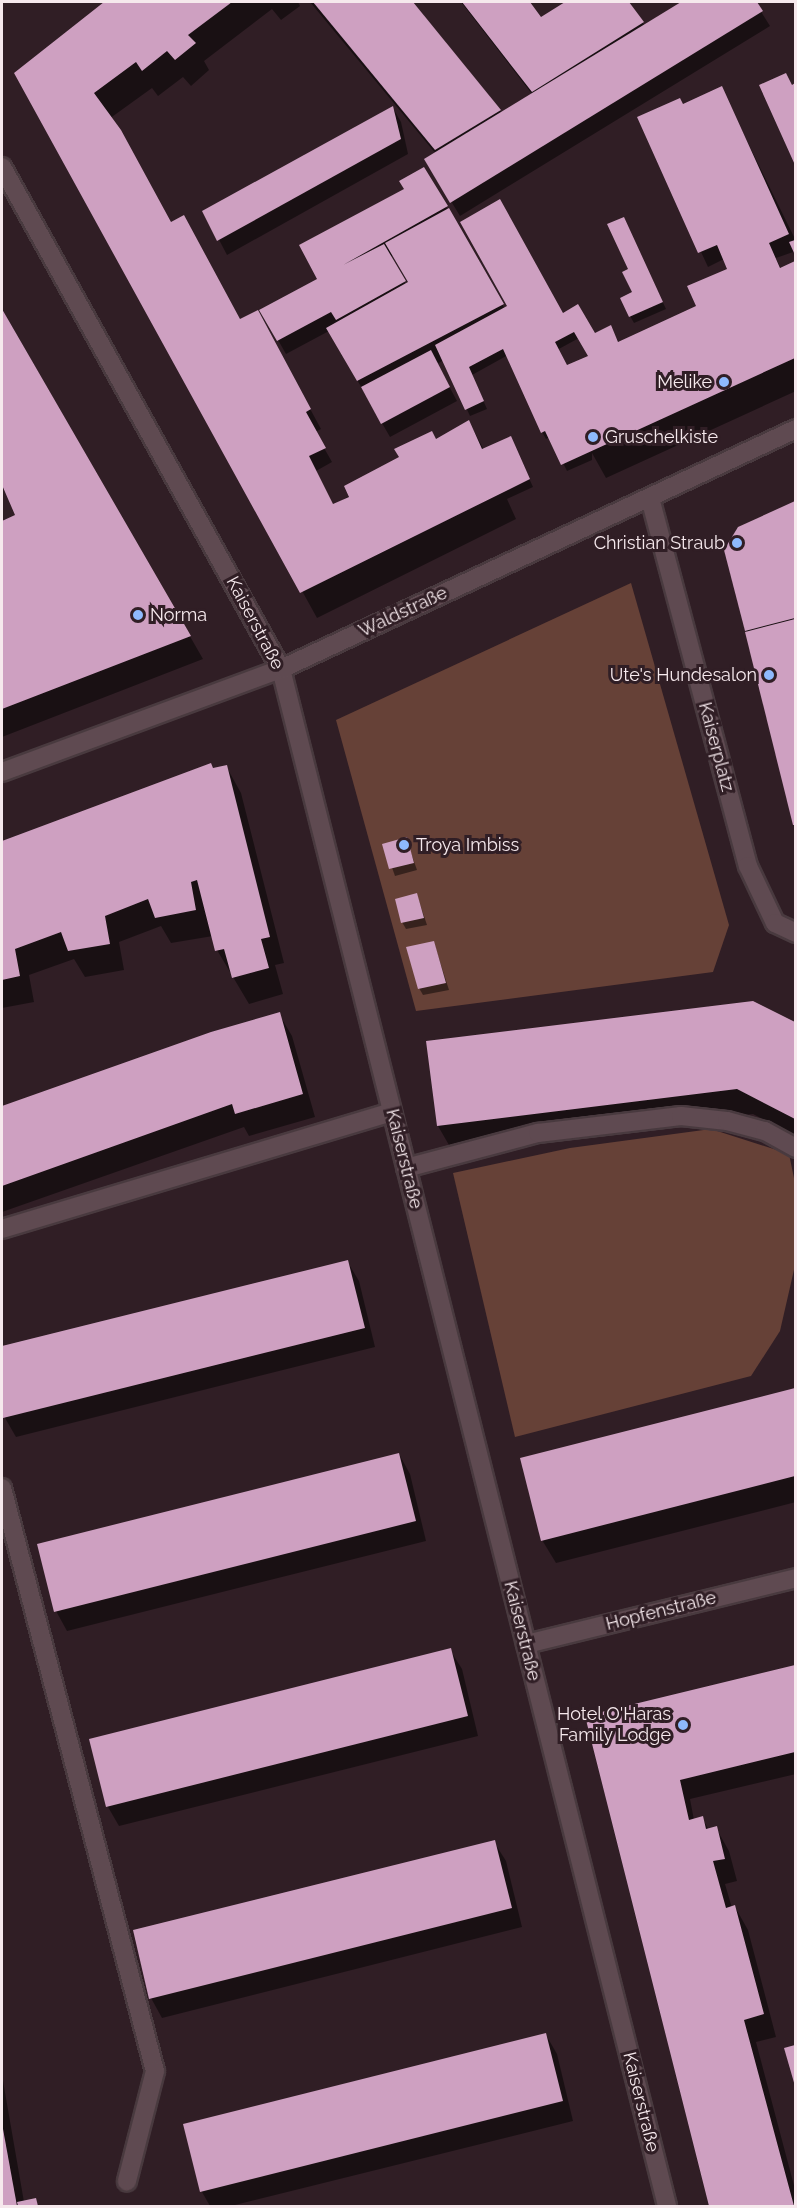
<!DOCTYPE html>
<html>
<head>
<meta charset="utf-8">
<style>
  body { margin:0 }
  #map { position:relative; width:797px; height:2208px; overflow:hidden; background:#301e25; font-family:Raleway,sans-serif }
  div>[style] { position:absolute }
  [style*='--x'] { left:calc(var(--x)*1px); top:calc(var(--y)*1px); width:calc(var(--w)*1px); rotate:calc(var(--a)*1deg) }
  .green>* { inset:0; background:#664137 }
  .shadow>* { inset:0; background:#0007 }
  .building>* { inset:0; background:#cea0c1 }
  .roads { filter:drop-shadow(2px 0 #493a3f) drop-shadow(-2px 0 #493a3f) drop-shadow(0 2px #493a3f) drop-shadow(0 -2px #493a3f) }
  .minor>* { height:18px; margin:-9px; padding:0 9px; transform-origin:9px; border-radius:9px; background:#5f4a51 }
  .dots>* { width:16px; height:16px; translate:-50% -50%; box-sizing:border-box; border:3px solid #301e25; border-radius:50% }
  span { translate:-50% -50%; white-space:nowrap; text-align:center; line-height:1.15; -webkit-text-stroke:6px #301e25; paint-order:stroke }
  .poi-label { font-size:18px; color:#f6e9ed }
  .right { translate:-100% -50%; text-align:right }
  .left { translate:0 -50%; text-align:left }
  .street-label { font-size:18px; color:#f6e9ed }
  .frame { position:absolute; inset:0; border:3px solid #f6e9ed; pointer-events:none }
</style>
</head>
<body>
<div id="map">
  <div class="green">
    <i style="clip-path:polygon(631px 583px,729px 925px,713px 972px,416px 1011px,336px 720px)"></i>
    <i style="clip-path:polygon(711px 1129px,789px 1154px,795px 1183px,796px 1261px,780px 1331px,751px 1376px,515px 1437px,453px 1173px,570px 1148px)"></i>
  </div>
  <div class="shadow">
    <i style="clip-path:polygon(105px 2px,298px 2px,300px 6px,281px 20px,272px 9px,204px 61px,209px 70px,191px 86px,183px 77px,158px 96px,152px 88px,109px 119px,171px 224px,240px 321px,268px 331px,321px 429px,315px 432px,332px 462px,316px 471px,333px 506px,469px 422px,484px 450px,514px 445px,533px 487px,507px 499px,516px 519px,317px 618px,16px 73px)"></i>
    <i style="clip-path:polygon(310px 2px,411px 2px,502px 113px,532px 94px,461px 2px,528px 2px,541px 19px,568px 2px,626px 2px,645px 26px,684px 2px,755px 2px,770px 26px,460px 216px,426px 160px,436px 154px)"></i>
    <i style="clip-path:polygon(796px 85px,796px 161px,761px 86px)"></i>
    <i style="clip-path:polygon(evenodd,721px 88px,796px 241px,796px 251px,776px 258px,781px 269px,796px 263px,796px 391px,606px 478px,592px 453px,592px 460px,567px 471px,550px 437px,546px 439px,542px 432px,508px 355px,472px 375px,487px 409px,470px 416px,444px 360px,437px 364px,457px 401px,390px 437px,329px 331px,286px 354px,261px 310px,319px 280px,424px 169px,505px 309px,563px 315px,594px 334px,610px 327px,619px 343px,698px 307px,729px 269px,724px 259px,708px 267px,639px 118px,683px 105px,721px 88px,394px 255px,410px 283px,406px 285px,390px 257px,394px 255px,721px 88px,579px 338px,590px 357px,567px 367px,557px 350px,579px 338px)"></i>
    <i style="clip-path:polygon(393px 108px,401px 122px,408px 154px,227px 255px,204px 211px)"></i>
    <i style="clip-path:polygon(627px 226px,666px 309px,634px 323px,630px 316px,634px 293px)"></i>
    <i style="clip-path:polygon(2px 309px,203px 659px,2px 737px,2px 574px,5px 572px,2px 565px,2px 522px,17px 516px,2px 482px)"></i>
    <i style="clip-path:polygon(796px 502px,796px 826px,726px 550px,739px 528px)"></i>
    <i style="clip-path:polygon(210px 765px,213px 770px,226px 766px,241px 793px,284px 963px,275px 965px,283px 994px,249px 1004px,217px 950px,213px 936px,171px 943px,161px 926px,119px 942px,124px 970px,85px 977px,74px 959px,29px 975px,34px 1002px,2px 1008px,2px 843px)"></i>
    <i style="clip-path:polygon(406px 839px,417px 870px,395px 876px,384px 845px)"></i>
    <i style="clip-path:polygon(417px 895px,427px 925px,406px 929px,402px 922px)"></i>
    <i style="clip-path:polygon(434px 943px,449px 990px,423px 995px,419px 988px)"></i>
    <i style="clip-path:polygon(752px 1003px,796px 1025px,796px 1136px,753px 1114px,453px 1152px,438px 1126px)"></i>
    <i style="clip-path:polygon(279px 1014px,292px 1036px,315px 1117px,249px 1136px,244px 1127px,2px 1212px,2px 1107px)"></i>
    <i style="clip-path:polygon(347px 1261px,359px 1281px,375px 1347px,16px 1437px,5px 1418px,2px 1348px)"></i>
    <i style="clip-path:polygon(796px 1389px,796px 1502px,556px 1563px,542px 1540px,522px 1459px)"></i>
    <i style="clip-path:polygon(399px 1454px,410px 1474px,426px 1541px,67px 1631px,56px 1611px)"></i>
    <i style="clip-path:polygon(450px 1650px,462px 1669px,478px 1736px,119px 1826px,108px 1807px,91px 1740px)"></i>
    <i style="clip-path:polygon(796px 1666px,796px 1774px,690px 1799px,694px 1820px,702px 1818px,709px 1830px,716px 1828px,729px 1851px,737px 1881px,725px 1884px,732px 1908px,735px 1907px,748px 1930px,776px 2037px,756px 2042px,796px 2193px,796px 2206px,711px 2206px,586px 1717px)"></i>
    <i style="clip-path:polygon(494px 1842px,506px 1861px,522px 1927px,162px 2018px,151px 1998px)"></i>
    <i style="clip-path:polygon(546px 2035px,557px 2054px,573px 2121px,231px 2206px,210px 2206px,202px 2192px,185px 2125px)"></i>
    <i style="clip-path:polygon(2px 2075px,24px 2202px,35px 2200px,39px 2206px,2px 2206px)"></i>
  </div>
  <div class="building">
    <i style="clip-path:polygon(104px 2px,232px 2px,188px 35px,196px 43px,175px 60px,167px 51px,142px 71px,136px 62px,94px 93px,121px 130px,171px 222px,184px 215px,240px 319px,258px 310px,311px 409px,306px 412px,326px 448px,309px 456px,333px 504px,349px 497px,344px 486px,399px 457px,394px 449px,432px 431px,436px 439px,469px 420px,482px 449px,511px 436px,530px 479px,300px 593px,14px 73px)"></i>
    <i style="clip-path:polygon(313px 2px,413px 2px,501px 110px,435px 150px)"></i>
    <i style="clip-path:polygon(462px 2px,530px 2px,541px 17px,565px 2px,629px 2px,644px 22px,532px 92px)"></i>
    <i style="clip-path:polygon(681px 2px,757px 2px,763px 11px,450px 203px,424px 159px)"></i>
    <i style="clip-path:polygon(786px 73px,792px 85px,795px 83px,795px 165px,759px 85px)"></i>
    <i style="clip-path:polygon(evenodd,722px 86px,789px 234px,769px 243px,780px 268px,795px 261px,795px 358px,561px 465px,545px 431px,541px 433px,503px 349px,469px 367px,484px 401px,465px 410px,435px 345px,507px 306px,460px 222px,500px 199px,563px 313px,578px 304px,595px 333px,611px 325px,618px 342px,696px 306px,687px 286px,727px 269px,717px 245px,698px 253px,637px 117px,680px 98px,683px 104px,722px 86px,574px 332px,588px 356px,567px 365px,555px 342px,574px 332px)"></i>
    <i style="clip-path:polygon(393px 106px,401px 139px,217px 241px,202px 211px)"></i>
    <i style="clip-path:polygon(424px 167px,448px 206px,343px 265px,384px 244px,406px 281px,336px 320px,331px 312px,277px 341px,259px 310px,317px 279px,299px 245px,404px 189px,399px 181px)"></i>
    <i style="clip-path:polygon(449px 208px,504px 304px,357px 381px,326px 328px,408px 282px,385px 243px)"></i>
    <i style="clip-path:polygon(624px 217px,663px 302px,629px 317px,620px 298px,632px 292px,622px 272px,628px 269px,607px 224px)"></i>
    <i style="clip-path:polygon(795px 240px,795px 255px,789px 242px)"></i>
    <i style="clip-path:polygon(2px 309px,191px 636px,2px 709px,2px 521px,15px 515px,2px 485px)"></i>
    <i style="clip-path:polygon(431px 350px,450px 387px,381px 424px,361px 387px)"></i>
    <i style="clip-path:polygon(795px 501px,795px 618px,745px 631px,724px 550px,738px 527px)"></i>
    <i style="clip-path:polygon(795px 619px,795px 825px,793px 825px,745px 632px)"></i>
    <i style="clip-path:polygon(211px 763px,213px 768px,227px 765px,270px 937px,261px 939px,269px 968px,232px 978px,224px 949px,215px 951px,197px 880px,191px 882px,196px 910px,155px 918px,148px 899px,105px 916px,110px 944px,68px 951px,61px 932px,15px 949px,20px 976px,2px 980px,2px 841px)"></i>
    <i style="clip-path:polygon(407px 837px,414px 863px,389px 869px,382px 844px)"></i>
    <i style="clip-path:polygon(417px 893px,424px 918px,401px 923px,395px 899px)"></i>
    <i style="clip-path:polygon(434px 941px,446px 983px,418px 989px,406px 947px)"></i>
    <i style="clip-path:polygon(753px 1001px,795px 1022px,795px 1119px,737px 1089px,437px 1126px,426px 1041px)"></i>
    <i style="clip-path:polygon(280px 1012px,303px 1094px,235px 1114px,232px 1104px,2px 1186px,2px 1106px,211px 1032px)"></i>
    <i style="clip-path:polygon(348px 1260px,365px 1328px,3px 1418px,2px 1346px)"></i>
    <i style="clip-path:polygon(795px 1388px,795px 1476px,541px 1541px,520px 1458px)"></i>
    <i style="clip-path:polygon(399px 1453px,416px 1521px,54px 1612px,37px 1544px)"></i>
    <i style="clip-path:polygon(451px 1648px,468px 1716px,106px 1807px,89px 1739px)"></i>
    <i style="clip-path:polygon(795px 1665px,795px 1752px,680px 1780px,689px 1820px,703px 1816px,706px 1829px,717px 1826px,725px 1859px,713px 1861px,726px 1908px,735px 1905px,764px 2014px,744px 2020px,794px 2206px,709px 2206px,585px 1716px)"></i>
    <i style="clip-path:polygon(495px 1840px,512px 1908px,149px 1999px,133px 1930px)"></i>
    <i style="clip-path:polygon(546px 2033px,563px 2101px,200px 2192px,183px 2124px)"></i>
    <i style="clip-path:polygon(795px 2045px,795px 2086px,784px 2048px)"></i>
    <i style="clip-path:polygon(2px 2129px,3px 2129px,17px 2206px,2px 2206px)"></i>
    <i style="clip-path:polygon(36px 2198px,38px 2206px,18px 2206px,17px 2202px)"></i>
  </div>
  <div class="roads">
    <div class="minor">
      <i style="--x:2;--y:167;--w:574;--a:60.94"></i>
      <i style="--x:281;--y:669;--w:1585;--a:75.9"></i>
      <i style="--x:650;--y:498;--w:381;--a:75.1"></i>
      <i style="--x:748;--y:866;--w:63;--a:64.7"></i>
      <i style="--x:775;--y:923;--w:23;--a:25"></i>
      <i style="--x:2;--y:772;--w:297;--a:-20.3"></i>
      <i style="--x:281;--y:669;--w:568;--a:-24.99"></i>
      <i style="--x:406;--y:1168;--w:137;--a:-14.9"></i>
      <i style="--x:538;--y:1133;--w:144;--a:-6.8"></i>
      <i style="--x:681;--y:1116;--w:46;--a:6.2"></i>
      <i style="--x:727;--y:1121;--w:39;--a:15"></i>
      <i style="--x:765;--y:1131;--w:35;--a:29"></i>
      <i style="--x:2;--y:1229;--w:407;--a:-16.7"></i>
      <i style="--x:2;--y:1488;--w:603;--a:75.3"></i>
      <i style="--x:155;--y:2071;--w:114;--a:104.3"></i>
      <i style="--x:526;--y:1644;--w:278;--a:-13.7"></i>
    </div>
  </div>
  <div class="dots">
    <i style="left:724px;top:382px;background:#8eb9fd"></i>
    <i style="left:593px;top:437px;background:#8eb9fd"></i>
    <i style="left:737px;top:543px;background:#8eb9fd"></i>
    <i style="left:138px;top:615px;background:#8eb9fd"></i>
    <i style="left:769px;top:675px;background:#8eb9fd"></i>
    <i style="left:404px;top:845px;background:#8eb9fd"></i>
    <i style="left:683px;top:1725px;background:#8eb9fd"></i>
  </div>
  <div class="poi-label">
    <span class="right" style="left:712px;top:382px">Melike</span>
    <span class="left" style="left:605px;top:437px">Gruschelkiste</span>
    <span class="right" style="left:725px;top:543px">Christian Straub</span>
    <span class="left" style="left:150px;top:615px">Norma</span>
    <span class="right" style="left:757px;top:675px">Ute's Hundesalon</span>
    <span class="left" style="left:416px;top:845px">Troya Imbiss</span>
    <span class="right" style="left:671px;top:1725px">Hotel O'Haras<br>Family Lodge</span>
  </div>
  <div class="street-label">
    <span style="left:403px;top:612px;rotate:-25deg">Waldstraße</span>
    <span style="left:255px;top:623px;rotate:62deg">Kaiserstraße</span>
    <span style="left:716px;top:747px;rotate:75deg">Kaiserplatz</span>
    <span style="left:404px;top:1159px;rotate:76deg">Kaiserstraße</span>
    <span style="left:661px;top:1611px;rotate:-14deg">Hopfenstraße</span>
    <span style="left:522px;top:1631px;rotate:76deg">Kaiserstraße</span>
    <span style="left:641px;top:2102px;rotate:76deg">Kaiserstraße</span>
  </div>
  <div class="frame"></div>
</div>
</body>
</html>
